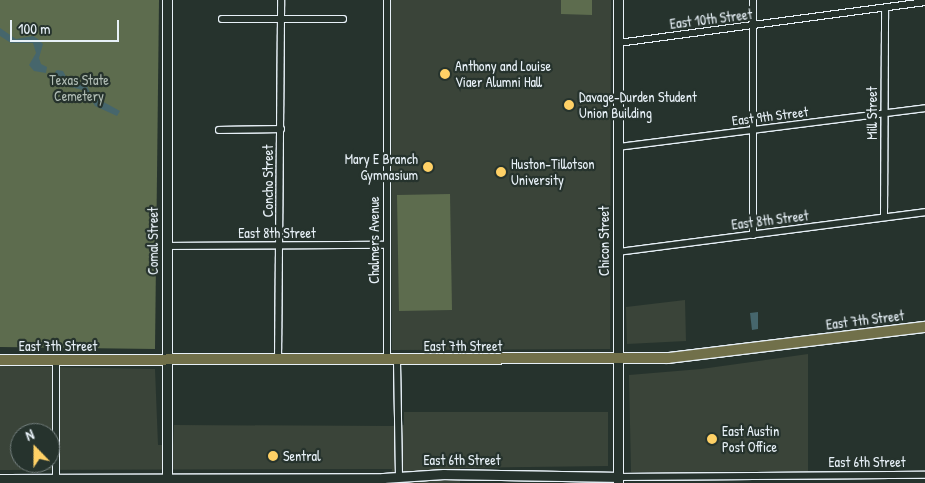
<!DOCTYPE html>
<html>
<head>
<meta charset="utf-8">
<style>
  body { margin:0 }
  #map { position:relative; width:925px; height:483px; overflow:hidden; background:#26332d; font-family:"Patrick Hand",sans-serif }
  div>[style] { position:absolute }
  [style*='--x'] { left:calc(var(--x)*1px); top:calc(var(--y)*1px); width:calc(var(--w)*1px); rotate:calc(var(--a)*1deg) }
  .built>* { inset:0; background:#3a4439 }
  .green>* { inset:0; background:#5d6c4e }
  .water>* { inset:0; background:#46666c }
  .roads { filter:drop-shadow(1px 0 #e8f1f8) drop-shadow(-1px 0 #e8f1f8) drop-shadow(0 1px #e8f1f8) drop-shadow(0 -1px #e8f1f8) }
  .street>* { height:6px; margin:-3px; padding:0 3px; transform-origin:3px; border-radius:3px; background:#26332d }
  .secondary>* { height:9px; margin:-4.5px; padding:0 4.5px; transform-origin:4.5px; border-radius:4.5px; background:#26332d }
  .primary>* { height:10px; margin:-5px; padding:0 5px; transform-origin:5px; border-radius:5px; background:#71704a }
  .dots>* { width:14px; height:14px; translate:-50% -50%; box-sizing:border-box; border:2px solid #26332d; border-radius:50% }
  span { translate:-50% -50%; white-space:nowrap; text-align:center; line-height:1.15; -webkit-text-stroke:4.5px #26332d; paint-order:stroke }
  .street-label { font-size:14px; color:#e8f1f8 }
  .poi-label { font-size:14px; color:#e8f1f8 }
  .left { translate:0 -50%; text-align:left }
  .right { translate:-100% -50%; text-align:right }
  .park-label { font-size:14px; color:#b0bcb4 }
  .north { position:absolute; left:10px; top:423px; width:50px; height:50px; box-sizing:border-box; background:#26332d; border:1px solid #747f7e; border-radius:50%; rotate:338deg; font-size:14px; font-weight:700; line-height:20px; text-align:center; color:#e8f1f8 }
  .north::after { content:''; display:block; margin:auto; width:18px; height:22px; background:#ffd166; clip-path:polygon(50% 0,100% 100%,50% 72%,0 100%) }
  .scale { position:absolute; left:10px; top:20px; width:109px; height:22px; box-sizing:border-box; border:2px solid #e8f1f8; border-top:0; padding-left:6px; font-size:15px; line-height:18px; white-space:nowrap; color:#e8f1f8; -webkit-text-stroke:4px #26332d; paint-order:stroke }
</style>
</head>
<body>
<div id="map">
  <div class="built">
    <i style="clip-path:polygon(391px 0,611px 0,610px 349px,392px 350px)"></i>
    <i style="clip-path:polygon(685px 300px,686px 341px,627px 344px,626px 307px)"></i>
    <i style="clip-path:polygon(808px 354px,808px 471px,631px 472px,629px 375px,701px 369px)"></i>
    <i style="clip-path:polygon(evenodd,0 366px,155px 369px,158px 445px,173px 445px,174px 425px,391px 426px,404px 425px,404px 412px,608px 412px,608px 466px,460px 468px,460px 483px,389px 483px,392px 469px,0 470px,0 366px,20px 433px,50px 433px,50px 463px,20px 463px,20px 433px)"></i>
  </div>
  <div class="green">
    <i style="clip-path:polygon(0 0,159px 0,155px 349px,0 347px)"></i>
    <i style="clip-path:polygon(561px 0,592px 0,592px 15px,561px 14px)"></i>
    <i style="clip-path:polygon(450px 194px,452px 310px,399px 311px,397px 195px)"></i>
  </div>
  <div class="water">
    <i style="clip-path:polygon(0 28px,16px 39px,33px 36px,38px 39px,43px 44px,39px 58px,41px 64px,47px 67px,46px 73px,34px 71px,29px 65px,36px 53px,33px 43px,11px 43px,0 36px)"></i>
    <i style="clip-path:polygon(57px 70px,63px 71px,68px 80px,74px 84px,86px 84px,91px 95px,120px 111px,117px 116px,95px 106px,86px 91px,64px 85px,55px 72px)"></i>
    <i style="clip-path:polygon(758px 312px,758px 329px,752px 330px,750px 313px)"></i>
  </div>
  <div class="roads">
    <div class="street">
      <i style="--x:387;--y:0;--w:361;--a:90"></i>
      <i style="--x:753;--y:0;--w:235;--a:90"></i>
      <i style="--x:222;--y:19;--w:121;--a:0"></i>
      <i style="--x:618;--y:43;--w:310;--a:-7.6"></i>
      <i style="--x:219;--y:130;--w:62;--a:-0.9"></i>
      <i style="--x:618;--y:147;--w:309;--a:-7.2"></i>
      <i style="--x:884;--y:217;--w:209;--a:-89.7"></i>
      <i style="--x:166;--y:246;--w:221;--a:-0.3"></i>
      <i style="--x:618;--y:252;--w:310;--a:-7.4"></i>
      <i style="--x:56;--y:360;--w:119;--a:90"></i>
      <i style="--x:278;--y:361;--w:361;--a:-89.5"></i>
      <i style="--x:397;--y:361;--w:114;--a:89"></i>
      <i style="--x:618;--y:477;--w:307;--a:-0.4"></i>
    </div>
    <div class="secondary">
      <i style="--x:618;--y:0;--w:483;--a:90"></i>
      <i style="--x:0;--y:479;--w:383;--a:-0.1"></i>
      <i style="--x:383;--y:478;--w:61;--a:-3.8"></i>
      <i style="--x:444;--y:474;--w:174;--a:1"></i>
      <i style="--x:167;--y:483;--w:483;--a:-90"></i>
    </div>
    <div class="primary">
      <i style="--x:0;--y:360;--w:668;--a:-0.17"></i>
      <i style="--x:668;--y:358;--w:259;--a:-6.9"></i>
    </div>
  </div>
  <div class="dots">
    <i style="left:445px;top:74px;background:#ffd166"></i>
    <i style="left:569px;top:105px;background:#ffd166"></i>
    <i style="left:428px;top:167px;background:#ffd166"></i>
    <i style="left:501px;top:172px;background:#ffd166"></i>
    <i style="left:712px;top:439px;background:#ffd166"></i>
    <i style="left:273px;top:456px;background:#ffd166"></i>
  </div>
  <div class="street-label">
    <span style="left:711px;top:19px;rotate:-7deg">East 10th Street</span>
    <span style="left:872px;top:113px;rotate:-90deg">Mill Street</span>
    <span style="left:770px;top:116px;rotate:-7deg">East 9th Street</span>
    <span style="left:268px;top:181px;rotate:-90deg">Concho Street</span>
    <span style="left:770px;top:220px;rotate:-7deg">East 8th Street</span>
    <span style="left:277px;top:233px">East 8th Street</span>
    <span style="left:374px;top:240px;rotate:-90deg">Chalmers Avenue</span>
    <span style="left:153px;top:241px;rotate:-90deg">Comal Street</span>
    <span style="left:604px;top:241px;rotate:-90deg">Chicon Street</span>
    <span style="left:865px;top:320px;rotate:-7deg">East 7th Street</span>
    <span style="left:58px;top:346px">East 7th Street</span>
    <span style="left:463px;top:346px">East 7th Street</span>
    <span style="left:462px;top:460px">East 6th Street</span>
    <span style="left:867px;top:462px">East 6th Street</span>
  </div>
  <div class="poi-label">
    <span class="left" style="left:455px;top:74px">Anthony and Louise<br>Viaer Alumni Hall</span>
    <span class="left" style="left:579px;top:105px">Davage-Durden Student<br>Union Building</span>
    <span class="right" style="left:418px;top:167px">Mary E Branch<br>Gymnasium</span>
    <span class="left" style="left:511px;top:172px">Huston-Tillotson<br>University</span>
    <span class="left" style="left:722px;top:439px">East Austin<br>Post Office</span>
    <span class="left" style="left:283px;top:456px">Sentral</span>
  </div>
  <div class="park-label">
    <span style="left:79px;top:88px">Texas State<br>Cemetery</span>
  </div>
  <div class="north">N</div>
  <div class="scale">100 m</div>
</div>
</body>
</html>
